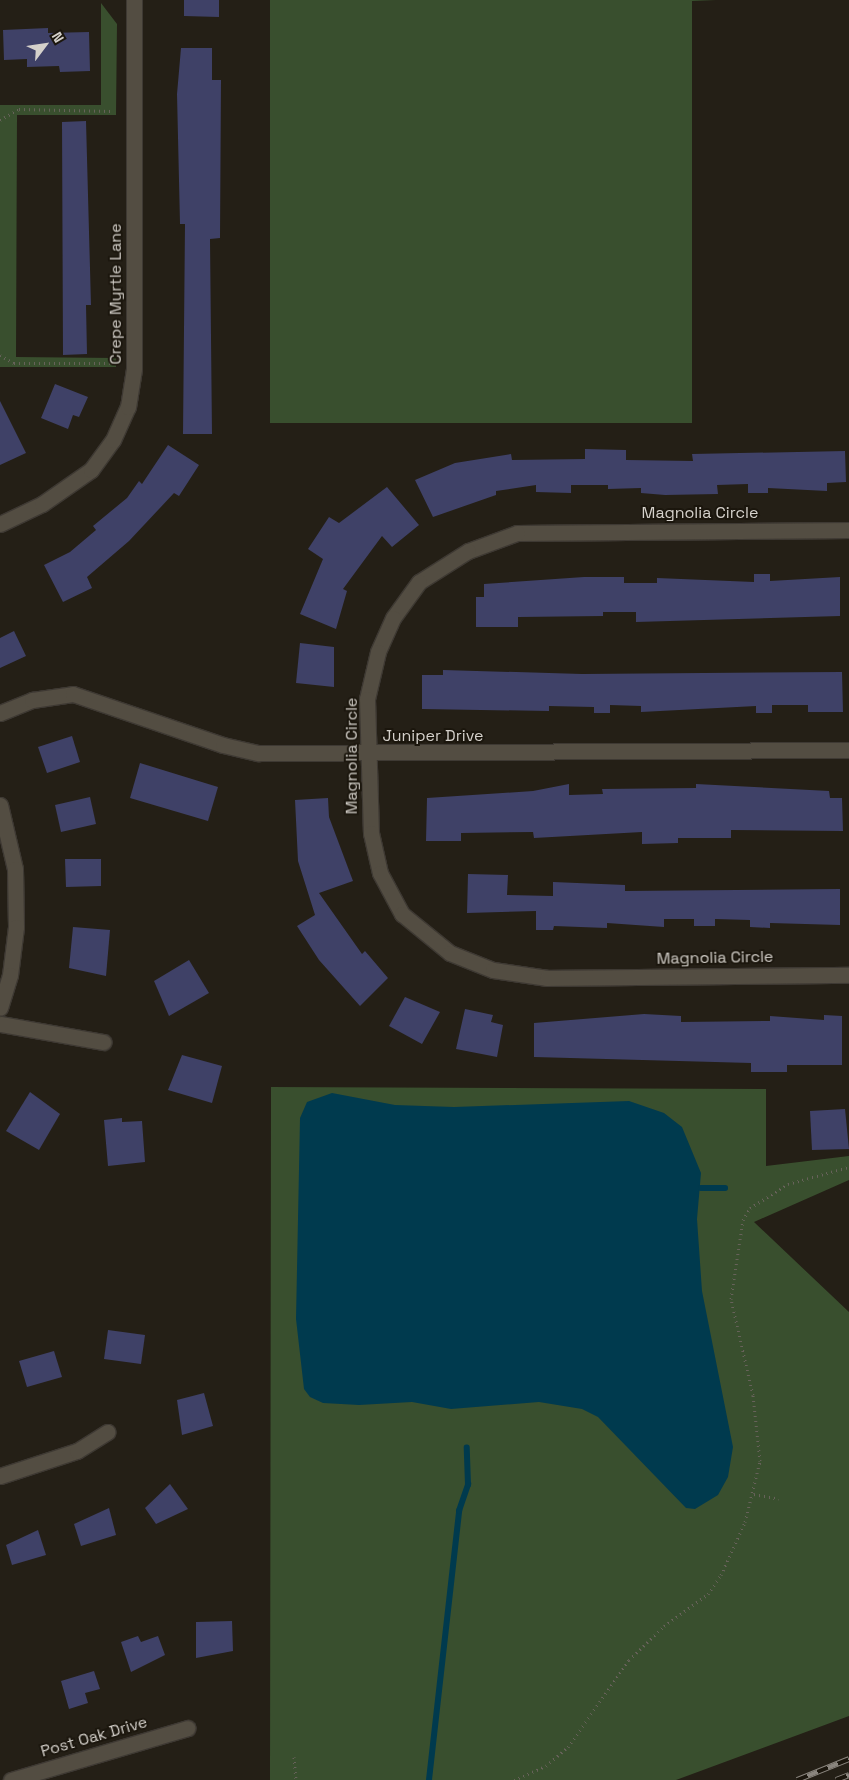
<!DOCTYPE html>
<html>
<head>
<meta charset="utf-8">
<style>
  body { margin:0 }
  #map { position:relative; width:849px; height:1780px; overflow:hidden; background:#241f16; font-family:"Space Grotesk",sans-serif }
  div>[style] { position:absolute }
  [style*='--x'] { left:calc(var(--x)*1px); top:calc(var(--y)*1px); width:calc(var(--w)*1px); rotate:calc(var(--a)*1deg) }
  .green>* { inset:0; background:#394f2e }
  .water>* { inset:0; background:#003a4e }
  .stream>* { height:5.5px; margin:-2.75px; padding:0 2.75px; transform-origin:2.75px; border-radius:2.75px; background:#003a4e }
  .building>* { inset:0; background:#3f4167 }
  .path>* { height:3px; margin-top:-1.5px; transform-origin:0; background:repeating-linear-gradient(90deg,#67625a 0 1px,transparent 0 5px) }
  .roads { filter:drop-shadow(1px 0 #3e3933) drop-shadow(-1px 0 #3e3933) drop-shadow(0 1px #3e3933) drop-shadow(0 -1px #3e3933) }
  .minor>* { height:15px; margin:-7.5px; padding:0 7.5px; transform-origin:7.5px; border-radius:7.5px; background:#534d42 }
  .rail>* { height:5.5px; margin-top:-2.75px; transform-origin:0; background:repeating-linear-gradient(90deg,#1b160d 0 11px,#8a857e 0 22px); box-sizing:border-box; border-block:1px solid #8a857e }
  span { translate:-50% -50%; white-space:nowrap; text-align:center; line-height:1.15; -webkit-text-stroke:4px #1b160d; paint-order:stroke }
  .street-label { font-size:16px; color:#d5d1cb }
  .north { position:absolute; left:20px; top:20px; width:50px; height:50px; -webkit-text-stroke:4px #1b160d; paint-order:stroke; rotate:59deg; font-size:14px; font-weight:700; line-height:20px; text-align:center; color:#d5d1cb }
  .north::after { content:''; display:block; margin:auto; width:18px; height:22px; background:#d5d1cb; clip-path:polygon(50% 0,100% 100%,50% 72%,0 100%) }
</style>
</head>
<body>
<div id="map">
  <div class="green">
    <i style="clip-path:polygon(270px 0,716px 0,692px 1px,692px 423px,270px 423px)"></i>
    <i style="clip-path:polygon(101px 3px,117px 24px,116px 115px,17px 115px,16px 357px,116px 358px,116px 367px,0 367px,0 105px,101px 105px)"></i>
    <i style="clip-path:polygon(271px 1087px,766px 1089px,766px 1166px,849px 1156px,849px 1180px,754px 1222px,849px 1312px,849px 1716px,676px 1780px,270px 1780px)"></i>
  </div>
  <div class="water">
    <i style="clip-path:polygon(332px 1093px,395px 1105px,454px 1107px,629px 1101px,664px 1113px,682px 1127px,701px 1173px,697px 1219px,702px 1291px,733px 1447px,728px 1477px,718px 1495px,695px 1509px,686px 1508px,598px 1417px,582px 1409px,539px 1402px,451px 1409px,412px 1402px,359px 1405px,323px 1403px,310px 1397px,304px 1389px,296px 1319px,300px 1118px,307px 1102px)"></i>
  </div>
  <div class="stream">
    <i style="--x:701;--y:1188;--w:24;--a:0"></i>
    <i style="--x:429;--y:1780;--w:271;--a:-83.6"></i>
    <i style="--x:459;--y:1511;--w:28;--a:-71"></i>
    <i style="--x:468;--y:1485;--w:37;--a:-92"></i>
  </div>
  <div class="building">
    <i style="clip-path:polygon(184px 0,219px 0,219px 17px,184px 16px)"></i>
    <i style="clip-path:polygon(48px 28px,48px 33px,89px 32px,90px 71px,60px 72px,59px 66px,27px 67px,27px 59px,4px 60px,3px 30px)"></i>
    <i style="clip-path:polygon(181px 48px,212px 48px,212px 80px,221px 80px,220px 238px,210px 239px,212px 434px,183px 434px,185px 224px,180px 224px,177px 94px)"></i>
    <i style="clip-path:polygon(86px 121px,91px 305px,86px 305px,87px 354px,63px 355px,62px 122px)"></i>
    <i style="clip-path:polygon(55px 384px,88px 397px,79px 417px,73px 415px,68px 429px,41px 418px)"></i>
    <i style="clip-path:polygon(0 401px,26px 453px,0 465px)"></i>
    <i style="clip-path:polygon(168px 445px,199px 465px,179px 496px,174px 493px,129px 541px,87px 577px,92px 588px,63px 602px,44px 565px,70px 552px,96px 530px,93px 526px,127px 498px,139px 481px,142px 484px)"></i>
    <i style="clip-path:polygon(585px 449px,626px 450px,626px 460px,693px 461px,692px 454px,845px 451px,846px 482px,827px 483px,827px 491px,768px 488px,768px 493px,748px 493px,748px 484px,717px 485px,718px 494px,665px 495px,641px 493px,641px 488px,608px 489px,608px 485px,571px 485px,571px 493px,536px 492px,536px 485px,496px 491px,496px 495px,433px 517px,415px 480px,455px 463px,511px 454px,512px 460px,585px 459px)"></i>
    <i style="clip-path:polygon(387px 487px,419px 525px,392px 547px,382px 536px,343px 589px,347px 591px,336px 629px,300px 614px,323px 559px,308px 549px,329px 517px,339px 523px)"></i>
    <i style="clip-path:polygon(754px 574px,770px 574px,770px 581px,840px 577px,840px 616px,636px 622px,636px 612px,603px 612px,603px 616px,518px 617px,518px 627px,476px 627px,476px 597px,484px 597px,484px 584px,584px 577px,624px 577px,624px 583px,657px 583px,657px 578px,754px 582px)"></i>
    <i style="clip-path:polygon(14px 631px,26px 656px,0 668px,0 638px)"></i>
    <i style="clip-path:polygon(300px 643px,334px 647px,334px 687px,296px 683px)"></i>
    <i style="clip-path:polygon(443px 670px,582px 674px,842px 672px,843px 712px,808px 712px,808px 705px,772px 705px,772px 713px,756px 713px,756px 706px,641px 712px,641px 706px,610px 705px,610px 713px,594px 713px,594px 707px,549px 706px,549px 711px,422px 709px,422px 675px,443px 675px)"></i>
    <i style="clip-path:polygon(72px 736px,80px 762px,47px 773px,38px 747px)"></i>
    <i style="clip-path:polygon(140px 763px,218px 787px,208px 821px,130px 798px)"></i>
    <i style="clip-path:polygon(569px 784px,569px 795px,603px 794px,602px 789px,696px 788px,696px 784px,829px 791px,830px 798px,842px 798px,843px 831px,731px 830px,731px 838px,678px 838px,678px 843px,642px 844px,642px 832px,534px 838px,533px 832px,461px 833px,461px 841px,426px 841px,427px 798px,533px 791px)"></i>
    <i style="clip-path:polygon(90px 797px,96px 824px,61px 832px,55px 805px)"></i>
    <i style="clip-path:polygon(328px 798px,329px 817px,353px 881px,319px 893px,362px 954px,365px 951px,388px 978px,360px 1006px,319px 960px,297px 926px,315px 915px,298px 861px,295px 800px)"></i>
    <i style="clip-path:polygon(65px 859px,101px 859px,101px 886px,66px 887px)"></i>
    <i style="clip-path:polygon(468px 874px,508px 875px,507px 895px,553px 896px,553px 882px,625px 885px,625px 891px,840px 889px,840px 925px,770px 923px,770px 928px,750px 927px,750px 920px,715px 919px,715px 926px,694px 926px,694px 919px,664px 919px,664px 927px,607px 923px,607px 928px,554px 926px,553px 930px,536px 930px,536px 911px,467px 913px)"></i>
    <i style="clip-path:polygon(73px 927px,110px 930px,106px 976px,69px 968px)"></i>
    <i style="clip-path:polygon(189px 960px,209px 993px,169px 1016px,154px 981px)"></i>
    <i style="clip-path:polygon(405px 997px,440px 1012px,422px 1044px,389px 1026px)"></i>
    <i style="clip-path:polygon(465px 1009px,493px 1015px,491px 1022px,503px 1025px,497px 1057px,456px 1049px)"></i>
    <i style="clip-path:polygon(644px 1014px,681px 1016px,681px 1022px,770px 1021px,770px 1016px,824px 1020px,824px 1015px,842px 1016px,842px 1065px,787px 1065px,787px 1072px,751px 1072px,751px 1063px,534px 1057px,534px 1023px)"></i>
    <i style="clip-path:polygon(182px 1055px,222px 1066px,212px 1103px,168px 1090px)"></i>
    <i style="clip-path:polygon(30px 1092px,60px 1114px,39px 1150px,6px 1131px)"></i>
    <i style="clip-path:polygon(845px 1109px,849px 1149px,812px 1150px,810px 1111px)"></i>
    <i style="clip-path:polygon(122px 1118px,122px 1122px,142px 1121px,145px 1162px,108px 1166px,104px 1120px)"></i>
    <i style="clip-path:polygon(108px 1330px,145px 1335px,141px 1364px,104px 1359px)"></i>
    <i style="clip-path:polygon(54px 1351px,62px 1377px,27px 1387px,19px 1361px)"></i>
    <i style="clip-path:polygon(204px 1393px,213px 1426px,182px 1435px,177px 1400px)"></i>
    <i style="clip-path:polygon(170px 1484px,188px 1509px,156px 1524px,145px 1508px)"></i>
    <i style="clip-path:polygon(109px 1508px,116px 1535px,81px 1546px,74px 1524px)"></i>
    <i style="clip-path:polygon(38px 1530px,46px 1555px,12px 1565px,6px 1545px)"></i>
    <i style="clip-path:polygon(232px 1621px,233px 1651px,196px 1658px,196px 1622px)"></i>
    <i style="clip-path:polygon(138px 1636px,141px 1642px,158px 1636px,165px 1655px,131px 1672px,121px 1642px)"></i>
    <i style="clip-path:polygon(94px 1671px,100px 1689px,85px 1693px,88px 1703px,69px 1709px,61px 1681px)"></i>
  </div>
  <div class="path">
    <i style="--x:0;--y:120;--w:22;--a:-30"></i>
    <i style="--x:19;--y:109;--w:92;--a:1.2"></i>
    <i style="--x:0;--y:355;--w:16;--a:30"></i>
    <i style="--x:14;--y:363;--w:96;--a:0"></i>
    <i style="--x:754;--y:1494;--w:25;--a:11"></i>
    <i style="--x:294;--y:1757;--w:23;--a:85"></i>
    <i style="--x:514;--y:1780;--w:35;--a:-24"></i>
    <i style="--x:546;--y:1766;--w:29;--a:-41"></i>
    <i style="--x:568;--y:1747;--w:106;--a:-55"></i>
    <i style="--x:629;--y:1660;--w:49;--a:-44.2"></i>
    <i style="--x:664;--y:1626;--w:54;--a:-36"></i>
    <i style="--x:708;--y:1594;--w:23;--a:-56"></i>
    <i style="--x:721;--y:1575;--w:58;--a:-65.6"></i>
    <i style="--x:745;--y:1522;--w:63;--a:-76.2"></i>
    <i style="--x:760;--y:1461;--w:66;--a:-96.1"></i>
    <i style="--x:753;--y:1395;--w:98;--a:-102.9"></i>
    <i style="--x:731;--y:1299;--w:80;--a:-81.4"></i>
    <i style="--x:743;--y:1220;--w:14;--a:-60"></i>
    <i style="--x:750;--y:1208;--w:45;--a:-32.3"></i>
    <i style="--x:788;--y:1184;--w:63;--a:-15.6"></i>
  </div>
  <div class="roads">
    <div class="minor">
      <i style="--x:0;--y:524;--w:47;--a:-25.5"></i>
      <i style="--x:42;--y:504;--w:60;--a:-34.8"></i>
      <i style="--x:91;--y:470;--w:37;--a:-54"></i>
      <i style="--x:113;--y:440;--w:36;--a:-66"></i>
      <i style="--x:128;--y:407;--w:39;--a:-81"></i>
      <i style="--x:134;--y:368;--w:368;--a:-90"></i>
      <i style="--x:849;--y:530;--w:332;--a:179.5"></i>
      <i style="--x:517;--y:533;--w:52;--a:159.8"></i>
      <i style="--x:468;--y:551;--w:58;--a:147.7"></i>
      <i style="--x:419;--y:582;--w:44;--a:125.8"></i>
      <i style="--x:393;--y:618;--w:37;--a:114"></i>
      <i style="--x:378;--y:652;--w:48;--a:103.2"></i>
      <i style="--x:367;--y:699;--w:134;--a:88.3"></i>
      <i style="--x:371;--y:833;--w:41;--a:77.3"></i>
      <i style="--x:380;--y:873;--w:47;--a:61.8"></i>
      <i style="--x:402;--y:914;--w:62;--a:39.1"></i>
      <i style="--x:450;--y:953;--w:46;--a:21.6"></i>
      <i style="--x:493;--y:970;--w:55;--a:8.4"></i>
      <i style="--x:547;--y:978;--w:302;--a:-0.6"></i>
      <i style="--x:0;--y:713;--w:35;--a:-22"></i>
      <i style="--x:32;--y:700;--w:41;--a:-8.3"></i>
      <i style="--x:73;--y:694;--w:158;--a:18.8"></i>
      <i style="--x:223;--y:745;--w:37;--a:13"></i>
      <i style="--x:259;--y:753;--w:590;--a:-0.29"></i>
      <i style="--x:0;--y:805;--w:66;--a:76.8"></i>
      <i style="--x:15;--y:869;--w:58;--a:89"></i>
      <i style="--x:16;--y:927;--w:48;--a:97.1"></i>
      <i style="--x:10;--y:975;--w:34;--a:107"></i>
      <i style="--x:0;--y:1024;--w:105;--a:9.9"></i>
      <i style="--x:0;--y:1476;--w:81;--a:-18"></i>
      <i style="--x:77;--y:1451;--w:36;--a:-32"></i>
      <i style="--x:11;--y:1780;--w:184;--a:-16.4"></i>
    </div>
  </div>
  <div class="rail">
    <i style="--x:797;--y:1780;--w:56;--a:-22"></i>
    <i style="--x:836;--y:1780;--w:14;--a:-21"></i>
  </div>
  <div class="street-label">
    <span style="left:116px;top:294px;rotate:-90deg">Crepe Myrtle Lane</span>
    <span style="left:700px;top:513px">Magnolia Circle</span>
    <span style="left:433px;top:736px">Juniper Drive</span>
    <span style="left:352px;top:756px;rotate:-90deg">Magnolia Circle</span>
    <span style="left:715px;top:958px;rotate:-1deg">Magnolia Circle</span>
    <span style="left:94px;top:1737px;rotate:-16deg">Post Oak Drive</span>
  </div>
  <div class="north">N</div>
</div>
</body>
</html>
